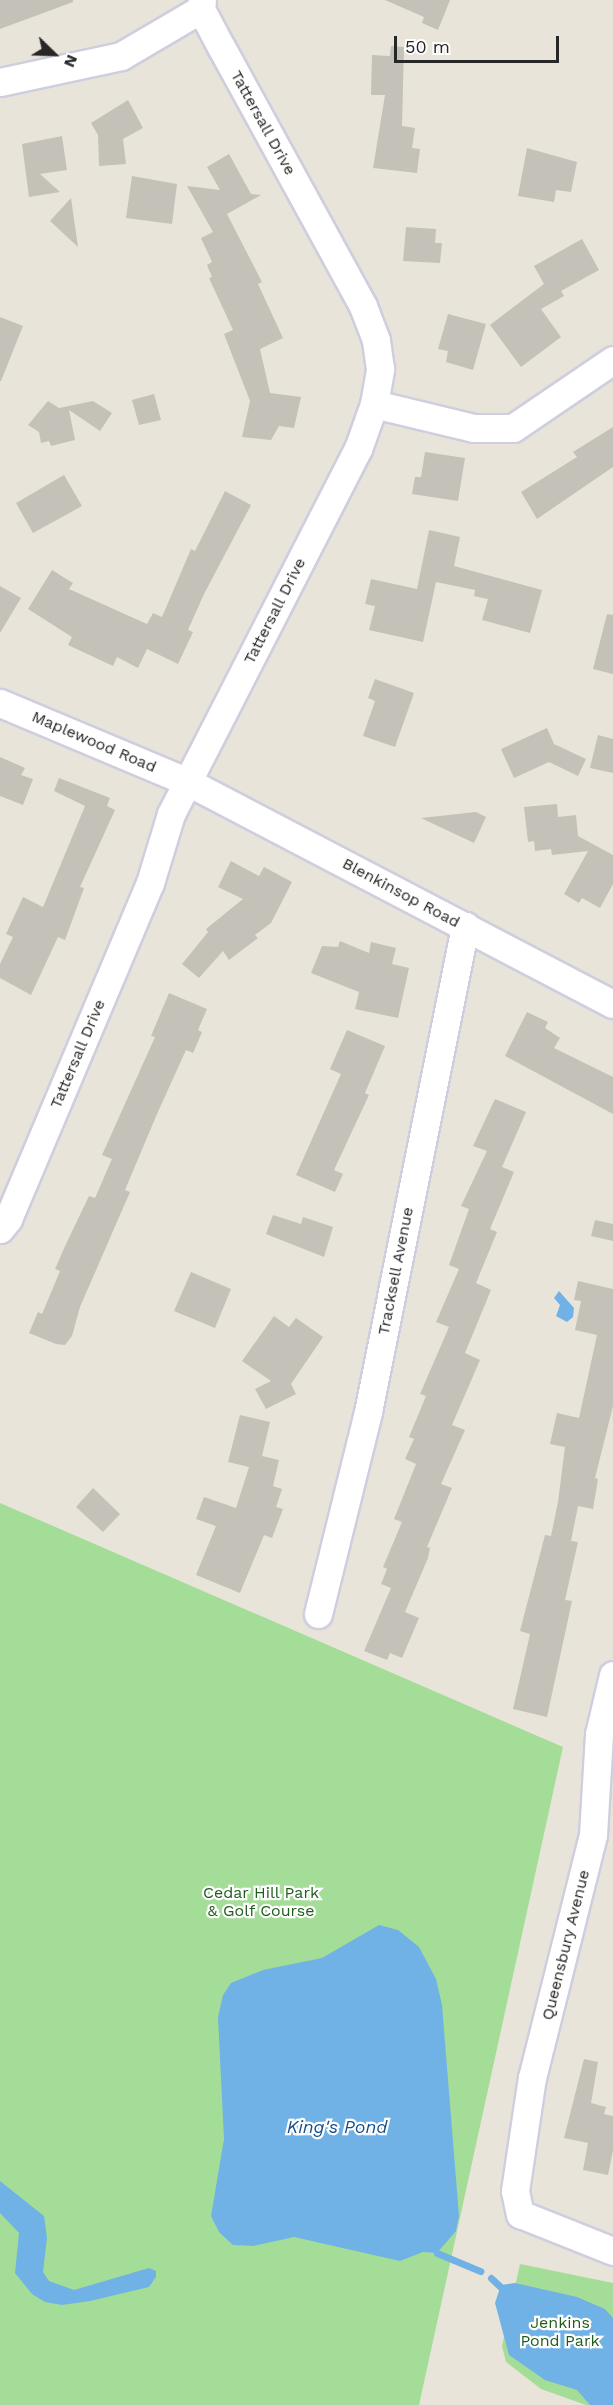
<!DOCTYPE html>
<html>
<head>
<meta charset="utf-8">
<style>
  body { margin:0 }
  #map { position:relative; width:613px; height:2405px; overflow:hidden; background:#e9e4d9; font-family:"Work Sans",sans-serif }
  div>[style] { position:absolute }
  [style*='--x'] { left:calc(var(--x)*1px); top:calc(var(--y)*1px); width:calc(var(--w)*1px); rotate:calc(var(--a)*1deg) }
  .green>* { inset:0; background:#a3dd97 }
  .water>* { inset:0; background:#70b2e6 }
  .stream>* { height:7px; margin:-3.5px; padding:0 3.5px; transform-origin:3.5px; border-radius:3.5px; background:#70b2e6 }
  .building>* { inset:0; background:#c4c1b8 }
  .roads { filter:drop-shadow(2px 0 #cecedf) drop-shadow(-2px 0 #cecedf) drop-shadow(0 2px #cecedf) drop-shadow(0 -2px #cecedf) }
  .minor>* { height:27px; margin:-13.5px; padding:0 13.5px; transform-origin:13.5px; border-radius:13.5px; background:#fff }
  span { translate:-50% -50%; white-space:nowrap; text-align:center; line-height:1.15; -webkit-text-stroke:4.5px #fff; paint-order:stroke }
  .street-label { font-size:16px; color:#272727 }
  .park-label { font-size:16px; color:#1f5d1d }
  .water-label { font-size:18px; color:#154e8c; font-style:italic }
  .north { position:absolute; left:24px; top:24px; width:60px; height:60px; -webkit-text-stroke:4px #fff; paint-order:stroke; rotate:113deg; font-size:16px; font-weight:700; line-height:24px; text-align:center; color:#272727 }
  .north::after { content:''; display:block; margin:auto; width:21px; height:27px; background:#272727; clip-path:polygon(50% 0,100% 100%,50% 72%,0 100%) }
  .scale { position:absolute; left:394px; top:36px; width:165px; height:27px; box-sizing:border-box; border:3px solid #272727; border-top:0; padding-left:8px; font-size:18px; line-height:21px; white-space:nowrap; color:#272727; -webkit-text-stroke:4px #fff; paint-order:stroke }
</style>
</head>
<body>
<div id="map">
  <div class="green">
    <i style="clip-path:polygon(0 1503px,563px 1747px,419px 2405px,0 2405px)"></i>
    <i style="clip-path:polygon(520px 2264px,613px 2283px,613px 2405px,586px 2405px,541px 2389px,506px 2362px,502px 2346px)"></i>
  </div>
  <div class="water">
    <i style="clip-path:polygon(559px 1291px,574px 1308px,573px 1317px,567px 1322px,556px 1316px,560px 1305px,554px 1298px)"></i>
    <i style="clip-path:polygon(379px 1925px,398px 1930px,419px 1947px,436px 1979px,442px 2005px,459px 2216px,456px 2231px,437px 2253px,423px 2252px,400px 2261px,294px 2237px,253px 2246px,233px 2245px,219px 2232px,211px 2216px,224px 2139px,218px 2017px,223px 1995px,231px 1983px,263px 1970px,322px 1958px)"></i>
    <i style="clip-path:polygon(0 2181px,44px 2216px,47px 2238px,43px 2272px,49px 2281px,74px 2290px,149px 2268px,156px 2271px,156px 2277px,149px 2287px,90px 2301px,62px 2305px,45px 2302px,32px 2294px,15px 2273px,19px 2233px,0 2213px)"></i>
    <i style="clip-path:polygon(515px 2283px,577px 2297px,605px 2309px,613px 2318px,613px 2405px,590px 2405px,577px 2390px,545px 2380px,509px 2355px,495px 2303px,501px 2285px)"></i>
  </div>
  <div class="stream">
    <i style="--x:437;--y:2253;--w:47;--a:22.7"></i>
    <i style="--x:491;--y:2278;--w:21;--a:43"></i>
  </div>
  <div class="building">
    <i style="clip-path:polygon(0 0,73px 0,73px 2px,0 29px)"></i>
    <i style="clip-path:polygon(385px 0,450px 0,438px 30px,422px 23px,424px 17px)"></i>
    <i style="clip-path:polygon(391px 46px,404px 47px,402px 126px,415px 128px,412px 148px,420px 149px,417px 173px,373px 168px,385px 95px,371px 95px,372px 55px,390px 56px)"></i>
    <i style="clip-path:polygon(128px 100px,143px 128px,123px 139px,126px 164px,99px 166px,98px 135px,91px 123px)"></i>
    <i style="clip-path:polygon(62px 136px,67px 170px,40px 174px,60px 192px,29px 197px,22px 144px)"></i>
    <i style="clip-path:polygon(527px 148px,577px 162px,571px 192px,556px 190px,554px 202px,518px 196px)"></i>
    <i style="clip-path:polygon(229px 154px,251px 194px,261px 195px,227px 214px,262px 282px,258px 284px,283px 338px,260px 349px,270px 393px,301px 397px,294px 428px,279px 426px,271px 440px,242px 437px,250px 401px,224px 334px,233px 330px,209px 278px,212px 277px,207px 265px,212px 262px,201px 238px,213px 232px,187px 186px,220px 190px,207px 167px)"></i>
    <i style="clip-path:polygon(132px 176px,177px 184px,172px 224px,126px 218px)"></i>
    <i style="clip-path:polygon(71px 198px,78px 247px,50px 221px)"></i>
    <i style="clip-path:polygon(406px 227px,436px 229px,435px 243px,442px 243px,440px 263px,403px 261px)"></i>
    <i style="clip-path:polygon(582px 239px,599px 270px,561px 291px,564px 296px,541px 309px,561px 337px,521px 367px,490px 325px,544px 284px,534px 266px)"></i>
    <i style="clip-path:polygon(448px 314px,486px 324px,473px 370px,446px 362px,448px 351px,438px 349px)"></i>
    <i style="clip-path:polygon(0 317px,23px 326px,1px 381px,0 381px)"></i>
    <i style="clip-path:polygon(154px 394px,161px 420px,139px 425px,132px 400px)"></i>
    <i style="clip-path:polygon(48px 401px,59px 408px,93px 401px,112px 413px,100px 431px,69px 410px,75px 440px,51px 446px,49px 441px,41px 443px,39px 432px,28px 425px)"></i>
    <i style="clip-path:polygon(613px 427px,613px 467px,537px 519px,521px 492px,577px 457px,573px 452px)"></i>
    <i style="clip-path:polygon(425px 452px,465px 458px,458px 501px,412px 494px,415px 477px,421px 477px)"></i>
    <i style="clip-path:polygon(64px 475px,82px 506px,33px 533px,16px 503px)"></i>
    <i style="clip-path:polygon(225px 491px,251px 505px,204px 594px,188px 630px,193px 632px,178px 664px,147px 649px,138px 668px,117px 657px,113px 666px,68px 645px,72px 637px,28px 609px,52px 570px,73px 583px,69px 589px,147px 624px,153px 613px,162px 617px,191px 549px,195px 551px)"></i>
    <i style="clip-path:polygon(429px 530px,460px 537px,454px 566px,542px 590px,530px 633px,482px 620px,488px 599px,474px 596px,475px 590px,436px 582px,423px 642px,369px 630px,375px 606px,365px 604px,371px 579px,417px 589px)"></i>
    <i style="clip-path:polygon(0 586px,21px 598px,0 633px)"></i>
    <i style="clip-path:polygon(607px 614px,613px 615px,613px 674px,593px 669px)"></i>
    <i style="clip-path:polygon(375px 679px,414px 693px,395px 747px,363px 736px,375px 701px,368px 698px)"></i>
    <i style="clip-path:polygon(547px 728px,554px 744px,586px 759px,578px 776px,549px 762px,514px 778px,501px 749px)"></i>
    <i style="clip-path:polygon(598px 735px,613px 739px,613px 773px,590px 768px)"></i>
    <i style="clip-path:polygon(0 757px,25px 768px,21px 775px,33px 779px,23px 805px,0 796px)"></i>
    <i style="clip-path:polygon(59px 778px,110px 798px,107px 806px,115px 810px,80px 887px,84px 888px,65px 940px,58px 937px,31px 995px,0 978px,0 964px,13px 937px,6px 934px,23px 897px,43px 907px,85px 806px,54px 791px)"></i>
    <i style="clip-path:polygon(557px 804px,558px 817px,576px 815px,578px 836px,613px 855px,613px 884px,600px 908px,582px 898px,579px 903px,564px 894px,588px 851px,552px 855px,551px 849px,535px 851px,534px 841px,528px 842px,524px 807px)"></i>
    <i style="clip-path:polygon(476px 812px,486px 817px,474px 843px,421px 818px)"></i>
    <i style="clip-path:polygon(231px 861px,259px 876px,264px 867px,292px 882px,271px 923px,255px 935px,258px 938px,229px 960px,223px 951px,199px 978px,182px 964px,208px 932px,206px 929px,243px 899px,218px 887px)"></i>
    <i style="clip-path:polygon(340px 941px,369px 953px,371px 942px,396px 948px,392px 964px,409px 968px,398px 1018px,355px 1009px,359px 992px,311px 973px,322px 946px,338px 947px)"></i>
    <i style="clip-path:polygon(169px 993px,207px 1009px,198px 1030px,202px 1032px,193px 1053px,186px 1050px,157px 1114px,125px 1190px,130px 1192px,80px 1307px,72px 1336px,65px 1345px,56px 1344px,29px 1333px,38px 1312px,42px 1314px,60px 1271px,55px 1269px,66px 1244px,89px 1196px,95px 1198px,112px 1159px,102px 1155px,155px 1037px,151px 1036px)"></i>
    <i style="clip-path:polygon(527px 1012px,548px 1022px,545px 1028px,560px 1038px,554px 1048px,613px 1077px,613px 1114px,505px 1056px)"></i>
    <i style="clip-path:polygon(347px 1030px,385px 1046px,365px 1093px,369px 1095px,334px 1170px,343px 1174px,335px 1192px,296px 1175px,341px 1074px,330px 1069px)"></i>
    <i style="clip-path:polygon(495px 1099px,526px 1112px,502px 1167px,514px 1172px,490px 1229px,497px 1232px,476px 1283px,491px 1290px,465px 1353px,480px 1360px,452px 1425px,465px 1430px,441px 1484px,452px 1488px,427px 1547px,430px 1548px,428px 1558px,405px 1612px,419px 1618px,402px 1658px,390px 1653px,387px 1660px,364px 1651px,391px 1588px,381px 1584px,387px 1569px,383px 1567px,402px 1522px,394px 1519px,416px 1464px,405px 1459px,414px 1439px,409px 1437px,426px 1396px,420px 1394px,449px 1327px,436px 1322px,459px 1269px,449px 1265px,469px 1209px,461px 1206px,487px 1151px,473px 1146px)"></i>
    <i style="clip-path:polygon(273px 1215px,301px 1224px,303px 1217px,333px 1227px,324px 1257px,266px 1234px)"></i>
    <i style="clip-path:polygon(595px 1220px,613px 1224px,613px 1241px,591px 1236px)"></i>
    <i style="clip-path:polygon(191px 1272px,231px 1289px,215px 1328px,174px 1311px)"></i>
    <i style="clip-path:polygon(578px 1281px,613px 1289px,613px 1406px,595px 1478px,598px 1479px,593px 1509px,578px 1506px,571px 1541px,578px 1542px,565px 1600px,572px 1601px,547px 1717px,513px 1709px,530px 1634px,520px 1631px,545px 1535px,551px 1536px,558px 1502px,565px 1447px,550px 1444px,557px 1413px,579px 1418px,597px 1335px,575px 1330px,581px 1301px,574px 1300px)"></i>
    <i style="clip-path:polygon(274px 1316px,289px 1327px,296px 1318px,323px 1337px,291px 1384px,296px 1394px,266px 1409px,255px 1389px,271px 1381px,242px 1361px)"></i>
    <i style="clip-path:polygon(240px 1415px,270px 1422px,262px 1456px,279px 1460px,273px 1486px,282px 1489px,276px 1507px,283px 1509px,272px 1538px,264px 1535px,240px 1593px,196px 1575px,216px 1526px,196px 1519px,204px 1497px,236px 1508px,249px 1467px,228px 1462px)"></i>
    <i style="clip-path:polygon(93px 1488px,120px 1514px,103px 1532px,76px 1507px)"></i>
    <i style="clip-path:polygon(584px 2059px,598px 2062px,591px 2103px,606px 2107px,604px 2114px,613px 2116px,613px 2150px,608px 2175px,583px 2170px,588px 2143px,564px 2138px)"></i>
  </div>
  <div class="roads">
    <div class="minor">
      <i style="--x:0;--y:82;--w:124;--a:-12.1"></i>
      <i style="--x:121;--y:56;--w:93;--a:-30.4"></i>
      <i style="--x:374;--y:404;--w:103;--a:13.5"></i>
      <i style="--x:474;--y:428;--w:39;--a:0"></i>
      <i style="--x:513;--y:428;--w:121;--a:-34.2"></i>
      <i style="--x:0;--y:703;--w:204;--a:22.8"></i>
      <i style="--x:188;--y:782;--w:479;--a:27.6"></i>
      <i style="--x:0;--y:1229;--w:13;--a:-51"></i>
      <i style="--x:8;--y:1219;--w:365;--a:-67.1"></i>
      <i style="--x:150;--y:883;--w:72;--a:-73.1"></i>
      <i style="--x:171;--y:814;--w:410;--a:-62.9"></i>
      <i style="--x:358;--y:449;--w:48;--a:-70.4"></i>
      <i style="--x:374;--y:404;--w:36;--a:-80"></i>
      <i style="--x:380;--y:369;--w:29;--a:-98"></i>
      <i style="--x:376;--y:340;--w:36;--a:-111"></i>
      <i style="--x:363;--y:306;--w:295;--a:-118.7"></i>
      <i style="--x:221;--y:47;--w:43;--a:-117.8"></i>
      <i style="--x:201;--y:9;--w:9;--a:-84"></i>
      <i style="--x:318;--y:1614;--w:208;--a:-76.1"></i>
      <i style="--x:368;--y:1412;--w:496;--a:-78.7"></i>
      <i style="--x:613;--y:1675;--w:61;--a:103.3"></i>
      <i style="--x:599;--y:1734;--w:101;--a:93.4"></i>
      <i style="--x:593;--y:1835;--w:250;--a:104.1"></i>
      <i style="--x:532;--y:2077;--w:115;--a:98.5"></i>
      <i style="--x:515;--y:2191;--w:24;--a:78"></i>
      <i style="--x:520;--y:2214;--w:100;--a:21.7"></i>
    </div>
  </div>
  <div class="street-label">
    <span style="left:263px;top:123px;rotate:61deg">Tattersall Drive</span>
    <span style="left:275px;top:611px;rotate:-63deg">Tattersall Drive</span>
    <span style="left:94px;top:742px;rotate:23deg">Maplewood Road</span>
    <span style="left:401px;top:893px;rotate:28deg">Blenkinsop Road</span>
    <span style="left:78px;top:1054px;rotate:-67deg">Tattersall Drive</span>
    <span style="left:396px;top:1271px;rotate:-79deg">Tracksell Avenue</span>
    <span style="left:566px;top:1945px;rotate:-76deg">Queensbury Avenue</span>
  </div>
  <div class="park-label">
    <span style="left:261px;top:1902px">Cedar Hill Park<br>&amp; Golf Course</span>
    <span style="left:560px;top:2332px">Jenkins<br>Pond Park</span>
  </div>
  <div class="water-label">
    <span style="left:337px;top:2127px">King's Pond</span>
  </div>
  <div class="north">N</div>
  <div class="scale">50 m</div>
</div>
</body>
</html>
